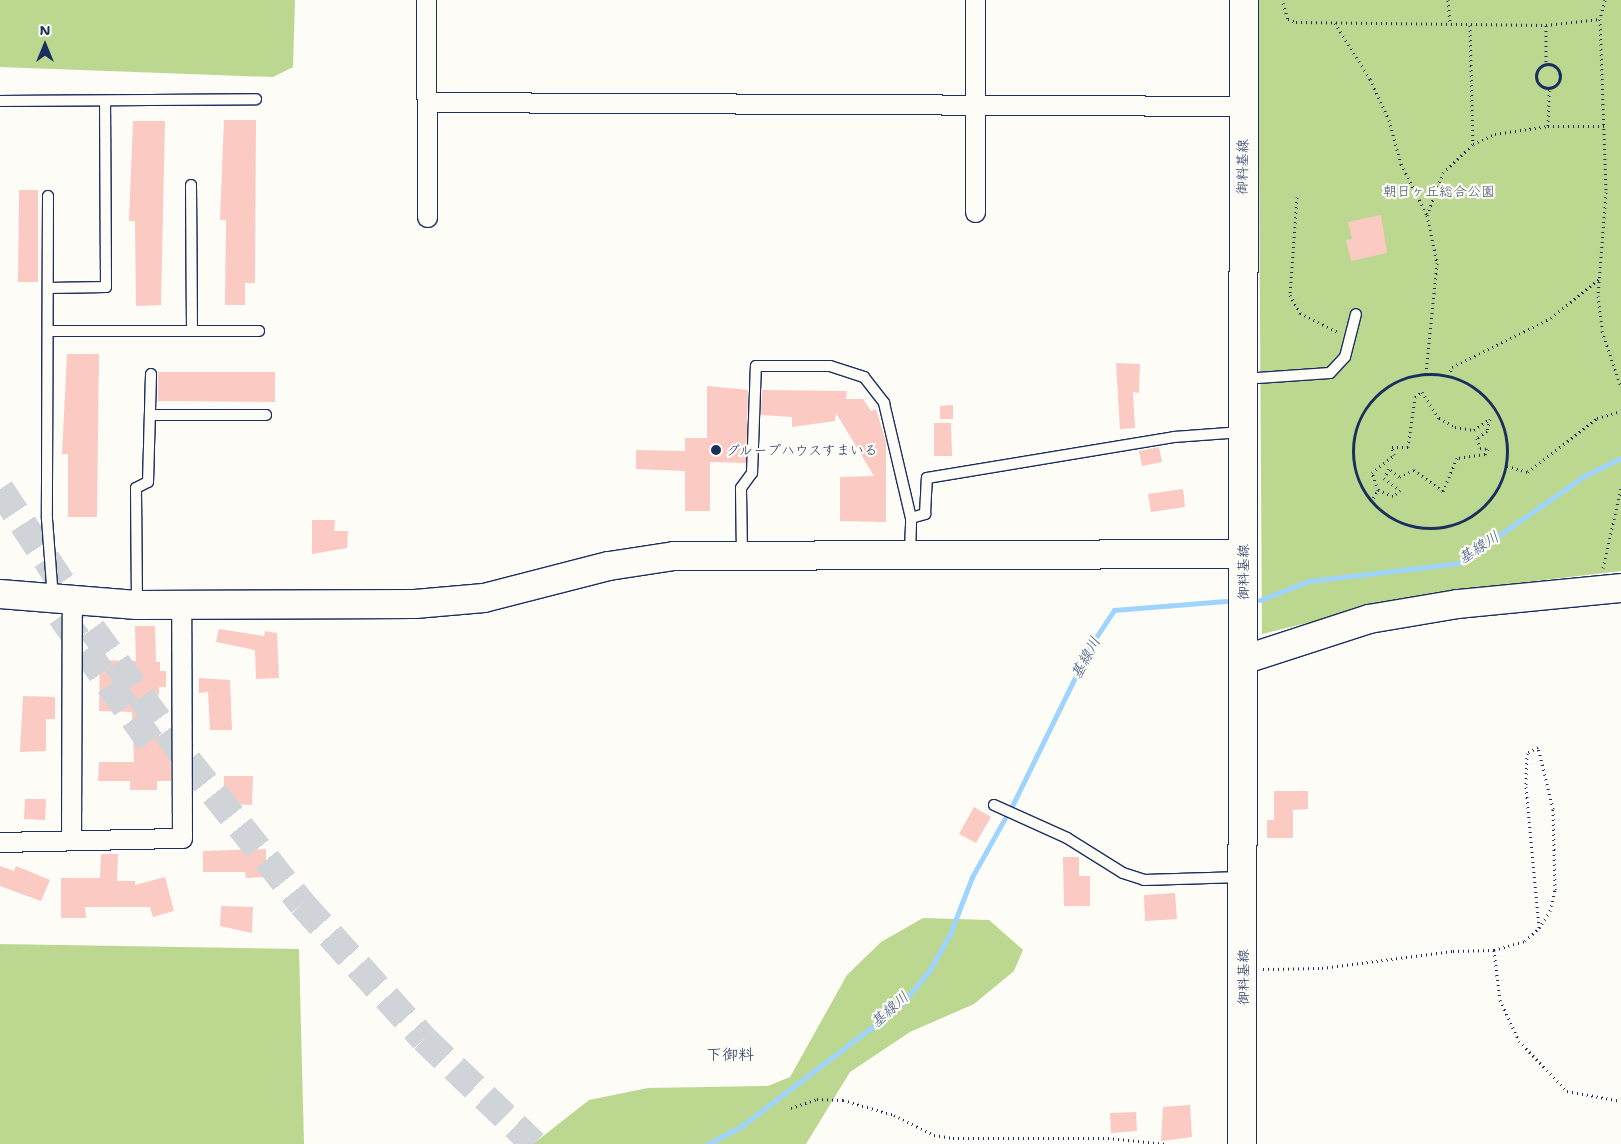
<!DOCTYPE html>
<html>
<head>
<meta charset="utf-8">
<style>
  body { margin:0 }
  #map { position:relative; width:1621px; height:1144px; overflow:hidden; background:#fdfcf7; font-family:"Shantell Sans","Klee One",sans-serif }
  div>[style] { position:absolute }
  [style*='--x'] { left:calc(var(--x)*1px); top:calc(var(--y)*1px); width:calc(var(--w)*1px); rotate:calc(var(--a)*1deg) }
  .green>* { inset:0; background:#bcd890 }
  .stream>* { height:5px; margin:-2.5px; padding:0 2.5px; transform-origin:2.5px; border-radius:2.5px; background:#9ed4fd }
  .building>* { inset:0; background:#facac3 }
  .highway-tunnel>* { height:28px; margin-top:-14px; transform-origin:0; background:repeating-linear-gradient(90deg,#d0d3d8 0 28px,transparent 0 42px) }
  .path>* { height:3px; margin-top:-1.5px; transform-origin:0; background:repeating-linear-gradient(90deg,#1b2f5e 0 1px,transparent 0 5px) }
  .path>.ring { margin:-1.5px; padding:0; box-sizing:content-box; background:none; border:3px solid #1b2f5e; border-radius:50% }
  .roads { filter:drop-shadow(1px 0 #1b2f5e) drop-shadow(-1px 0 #1b2f5e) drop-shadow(0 1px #1b2f5e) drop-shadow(0 -1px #1b2f5e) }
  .lane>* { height:10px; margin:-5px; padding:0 5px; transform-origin:5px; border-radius:5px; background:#fdfcf7 }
  .street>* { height:19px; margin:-9.5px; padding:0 9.5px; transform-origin:9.5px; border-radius:9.5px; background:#fdfcf7 }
  .secondary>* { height:28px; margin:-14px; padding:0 14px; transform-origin:14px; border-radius:14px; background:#fdfcf7 }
  .dots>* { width:14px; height:14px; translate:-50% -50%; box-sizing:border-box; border:2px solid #fdfcf7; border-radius:50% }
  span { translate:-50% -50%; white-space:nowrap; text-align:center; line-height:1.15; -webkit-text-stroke:4.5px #fdfcf7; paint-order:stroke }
  .street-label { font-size:14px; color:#1b2f5e }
  .park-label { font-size:14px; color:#43596a }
  .poi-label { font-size:14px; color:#1b2f5e }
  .left { translate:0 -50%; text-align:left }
  .water-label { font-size:15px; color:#3c5886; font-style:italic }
  .quarter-label { font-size:16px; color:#1b2f5e }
  .north { position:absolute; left:20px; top:20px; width:50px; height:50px; -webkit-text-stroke:4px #fdfcf7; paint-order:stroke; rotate:0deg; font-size:14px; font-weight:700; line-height:20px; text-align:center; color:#1b2f5e }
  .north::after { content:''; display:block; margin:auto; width:18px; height:22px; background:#1b2f5e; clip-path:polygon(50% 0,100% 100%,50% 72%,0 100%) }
</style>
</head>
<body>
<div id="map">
  <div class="green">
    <i style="clip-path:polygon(0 0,295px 0,293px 67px,273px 77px,0 67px)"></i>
    <i style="clip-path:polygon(1258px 0,1621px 0,1621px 571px,1431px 593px,1262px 634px)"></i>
    <i style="clip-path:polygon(923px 918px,989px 920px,1023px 950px,1014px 971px,974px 1004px,910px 1032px,850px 1072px,806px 1144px,533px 1144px,589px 1100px,648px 1088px,768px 1086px,790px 1077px,847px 975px,881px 942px)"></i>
    <i style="clip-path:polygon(0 944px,299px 949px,304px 1144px,0 1144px)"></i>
  </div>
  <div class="stream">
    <i style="--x:1260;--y:600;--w:53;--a:-21.2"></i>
    <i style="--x:1309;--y:581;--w:151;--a:-6.8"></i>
    <i style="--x:1459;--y:563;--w:152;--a:-34.8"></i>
    <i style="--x:1584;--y:476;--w:41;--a:-25.9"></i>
    <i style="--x:1011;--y:808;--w:182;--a:-63.9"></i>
    <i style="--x:1091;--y:645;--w:42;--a:-56.7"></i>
    <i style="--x:1114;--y:610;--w:112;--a:-4.6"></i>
    <i style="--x:708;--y:1144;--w:40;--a:-28"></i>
    <i style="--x:743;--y:1125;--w:197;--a:-37.2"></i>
    <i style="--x:900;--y:1006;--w:45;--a:-50.4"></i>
    <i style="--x:929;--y:971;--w:43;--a:-60.4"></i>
    <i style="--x:950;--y:934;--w:61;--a:-68.9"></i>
    <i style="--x:972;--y:877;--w:68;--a:-60.8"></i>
  </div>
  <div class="building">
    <i style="clip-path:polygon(224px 120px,256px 120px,255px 283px,245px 283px,245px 305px,225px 305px,226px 220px,220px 220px)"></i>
    <i style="clip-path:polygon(133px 121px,165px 121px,161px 305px,136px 306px,135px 221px,129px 221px)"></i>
    <i style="clip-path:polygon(19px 190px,38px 190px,38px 282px,18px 282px)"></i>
    <i style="clip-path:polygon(1381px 215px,1387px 253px,1351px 261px,1346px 240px,1352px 239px,1348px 222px)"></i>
    <i style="clip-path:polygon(67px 354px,99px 354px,97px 517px,68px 517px,68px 454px,62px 454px)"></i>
    <i style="clip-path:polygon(1116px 363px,1140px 364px,1139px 393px,1133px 392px,1135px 428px,1120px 429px)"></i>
    <i style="clip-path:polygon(158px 372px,275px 372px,275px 402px,158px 401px)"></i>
    <i style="clip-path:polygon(707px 386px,748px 390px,746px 463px,710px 462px,710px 511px,685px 511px,685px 471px,636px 469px,636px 450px,685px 451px,685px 438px,707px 438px)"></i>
    <i style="clip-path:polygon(762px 390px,847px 391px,846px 399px,863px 399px,871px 411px,876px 409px,886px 442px,886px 522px,840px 521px,840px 477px,874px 476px,836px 413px,835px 421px,792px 427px,792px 417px,761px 415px)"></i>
    <i style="clip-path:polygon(953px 405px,953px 419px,940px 419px,940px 406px)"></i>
    <i style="clip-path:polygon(934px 423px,951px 423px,952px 456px,934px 456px)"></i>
    <i style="clip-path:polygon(1159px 447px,1162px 462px,1142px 466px,1139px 451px)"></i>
    <i style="clip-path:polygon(1183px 489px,1185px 507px,1151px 512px,1148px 494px)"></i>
    <i style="clip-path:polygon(312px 520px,335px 520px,334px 531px,348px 531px,347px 548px,312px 554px)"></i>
    <i style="clip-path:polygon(135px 626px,155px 626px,156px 662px,160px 662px,160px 671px,166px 671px,166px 687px,159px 687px,159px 695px,149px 695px,149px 727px,158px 727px,158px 742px,170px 742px,171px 781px,157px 781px,157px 790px,130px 790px,130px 781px,98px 781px,99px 762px,134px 762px,132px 712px,99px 711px,100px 660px,136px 661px)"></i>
    <i style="clip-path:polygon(219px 629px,264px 636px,265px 631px,277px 633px,279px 678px,256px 679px,255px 650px,216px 642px)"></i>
    <i style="clip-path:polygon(199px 678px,230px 680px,232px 730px,210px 730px,208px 692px,199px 693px)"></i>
    <i style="clip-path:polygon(23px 696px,55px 697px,55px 719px,46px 719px,46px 751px,20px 752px)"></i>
    <i style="clip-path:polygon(224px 776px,253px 776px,252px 805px,223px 804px)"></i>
    <i style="clip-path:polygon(1274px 791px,1308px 791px,1308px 809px,1293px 810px,1293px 838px,1267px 838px,1267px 820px,1274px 820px)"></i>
    <i style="clip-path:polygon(25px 799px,46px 799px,45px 820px,24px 819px)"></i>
    <i style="clip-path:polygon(974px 807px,991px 817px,976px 843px,959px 834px)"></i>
    <i style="clip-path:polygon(266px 849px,266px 877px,246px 878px,245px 872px,203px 872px,203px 851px)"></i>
    <i style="clip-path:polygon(101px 854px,118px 854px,117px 881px,135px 881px,135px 885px,165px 877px,174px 911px,153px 917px,150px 907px,85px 907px,86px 918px,61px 918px,61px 878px,100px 878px)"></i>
    <i style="clip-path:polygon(1063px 857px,1079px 857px,1079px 876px,1090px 876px,1090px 906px,1064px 906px)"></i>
    <i style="clip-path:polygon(0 866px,14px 871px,16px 866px,50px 880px,41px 901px,0 886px)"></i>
    <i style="clip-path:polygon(1175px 893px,1177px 919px,1145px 921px,1144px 895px)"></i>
    <i style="clip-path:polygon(221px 906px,253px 907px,252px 933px,220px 926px)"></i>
    <i style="clip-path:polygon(1190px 1105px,1192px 1137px,1161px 1141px,1163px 1107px)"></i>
    <i style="clip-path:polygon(1136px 1112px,1137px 1131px,1111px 1133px,1110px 1113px)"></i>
  </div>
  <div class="highway-tunnel">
    <i style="--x:0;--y:489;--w:168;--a:56.7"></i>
    <i style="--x:92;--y:629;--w:163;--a:54"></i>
    <i style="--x:188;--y:761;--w:183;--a:51.4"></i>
    <i style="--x:302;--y:904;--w:182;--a:47.9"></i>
    <i style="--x:424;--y:1039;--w:152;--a:43.7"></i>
    <i style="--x:61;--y:616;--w:157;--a:54.6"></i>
  </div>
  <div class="path">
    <i style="--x:1448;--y:0;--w:24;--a:85"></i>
    <i style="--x:1605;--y:0;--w:20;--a:105"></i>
    <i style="--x:1600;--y:19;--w:173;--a:88"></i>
    <i style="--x:1606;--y:192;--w:104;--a:94.4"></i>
    <i style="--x:1598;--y:296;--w:35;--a:83"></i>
    <i style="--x:1602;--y:331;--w:59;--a:71.3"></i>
    <i style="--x:1283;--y:3;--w:17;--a:73"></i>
    <i style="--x:1288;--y:19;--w:9;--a:21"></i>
    <i style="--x:1296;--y:22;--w:250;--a:0.7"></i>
    <i style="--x:1546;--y:25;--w:54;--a:-6.3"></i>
    <i style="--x:1335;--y:23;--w:66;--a:58"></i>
    <i style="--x:1370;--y:79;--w:45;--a:65.1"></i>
    <i style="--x:1389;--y:120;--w:46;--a:74.7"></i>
    <i style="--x:1401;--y:164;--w:57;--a:63"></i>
    <i style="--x:1427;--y:215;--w:49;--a:78.2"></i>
    <i style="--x:1437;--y:263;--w:112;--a:95.7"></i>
    <i style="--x:1470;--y:25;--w:119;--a:88.6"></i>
    <i style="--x:1546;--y:25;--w:39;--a:90"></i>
    <i class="ring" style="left:1536px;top:64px;width:21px;height:21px"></i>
    <i style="--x:1548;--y:126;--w:38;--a:-88"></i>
    <i style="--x:1297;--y:197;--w:98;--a:94.1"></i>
    <i style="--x:1290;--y:295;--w:21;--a:61"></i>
    <i style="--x:1300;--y:313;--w:42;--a:26.6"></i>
    <i style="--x:1427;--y:215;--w:45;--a:-69.1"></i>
    <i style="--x:1443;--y:173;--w:42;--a:-44"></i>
    <i style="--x:1473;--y:144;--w:24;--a:-24"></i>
    <i style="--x:1495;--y:134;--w:54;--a:-8.6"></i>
    <i style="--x:1548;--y:126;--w:57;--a:0"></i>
    <i class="ring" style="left:1353px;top:374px;width:151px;height:151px"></i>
    <i style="--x:1449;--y:376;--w:9;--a:-72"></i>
    <i style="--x:1452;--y:367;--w:110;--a:-26.3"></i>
    <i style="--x:1551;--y:318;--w:62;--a:-39.1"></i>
    <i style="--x:1422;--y:392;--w:31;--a:57"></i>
    <i style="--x:1439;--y:418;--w:18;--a:29"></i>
    <i style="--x:1455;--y:427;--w:19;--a:9"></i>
    <i style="--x:1474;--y:430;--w:19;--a:-35"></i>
    <i style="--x:1490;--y:419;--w:12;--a:104"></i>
    <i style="--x:1487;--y:431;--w:12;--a:145"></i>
    <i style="--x:1477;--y:438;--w:10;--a:73"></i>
    <i style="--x:1480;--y:448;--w:8;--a:7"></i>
    <i style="--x:1488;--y:449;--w:6;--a:121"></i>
    <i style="--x:1485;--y:454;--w:28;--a:172"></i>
    <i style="--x:1457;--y:458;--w:36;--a:113"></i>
    <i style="--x:1443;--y:491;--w:36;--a:-144"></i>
    <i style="--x:1414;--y:470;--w:17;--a:155"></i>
    <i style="--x:1399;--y:477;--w:13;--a:-141"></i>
    <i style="--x:1389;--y:469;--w:10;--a:119"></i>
    <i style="--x:1384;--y:478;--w:20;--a:37"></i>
    <i style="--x:1400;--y:490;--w:9;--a:139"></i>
    <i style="--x:1393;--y:496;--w:16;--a:-158"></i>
    <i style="--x:1378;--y:490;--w:18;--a:-109"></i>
    <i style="--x:1372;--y:473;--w:28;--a:-39"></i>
    <i style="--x:1394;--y:455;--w:8;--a:-104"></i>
    <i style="--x:1392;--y:447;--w:16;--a:0"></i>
    <i style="--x:1408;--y:447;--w:50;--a:-82"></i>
    <i style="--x:1415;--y:397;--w:9;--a:-36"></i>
    <i style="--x:1507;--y:466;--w:22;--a:16"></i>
    <i style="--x:1528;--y:472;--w:88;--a:-38"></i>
    <i style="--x:1597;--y:418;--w:25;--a:-16"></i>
    <i style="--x:1371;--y:502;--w:14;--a:-60"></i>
    <i style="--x:1603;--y:568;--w:82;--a:-77.3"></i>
    <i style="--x:1494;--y:950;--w:50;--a:83.2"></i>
    <i style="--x:1500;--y:1000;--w:45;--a:65.1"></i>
    <i style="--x:1519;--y:1041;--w:69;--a:46.2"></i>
    <i style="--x:1567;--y:1091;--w:55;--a:10.5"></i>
    <i style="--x:1263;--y:969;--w:59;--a:-1"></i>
    <i style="--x:1322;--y:968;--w:132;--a:-7.4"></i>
    <i style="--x:1453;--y:951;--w:41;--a:-1.4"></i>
    <i style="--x:1494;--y:950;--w:32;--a:-16"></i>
    <i style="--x:1525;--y:941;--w:19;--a:-43"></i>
    <i style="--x:1539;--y:928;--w:20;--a:-57"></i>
    <i style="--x:1550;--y:911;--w:22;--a:-77"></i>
    <i style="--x:1555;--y:890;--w:81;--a:-91.4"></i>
    <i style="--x:1553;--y:809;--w:64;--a:-103.6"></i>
    <i style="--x:1538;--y:747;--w:13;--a:151"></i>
    <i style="--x:1527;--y:753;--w:34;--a:92"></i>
    <i style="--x:1526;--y:787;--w:142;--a:84.7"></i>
    <i style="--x:791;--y:1108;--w:28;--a:-19"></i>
    <i style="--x:817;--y:1099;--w:26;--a:2"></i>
    <i style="--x:843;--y:1100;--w:53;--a:16.4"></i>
    <i style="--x:894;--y:1115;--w:45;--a:26.6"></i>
    <i style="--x:934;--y:1135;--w:19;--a:9"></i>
    <i style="--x:953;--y:1138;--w:155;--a:0"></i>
    <i style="--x:1108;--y:1138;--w:59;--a:5.8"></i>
  </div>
  <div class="roads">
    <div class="lane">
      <i style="--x:0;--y:101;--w:256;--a:-0.4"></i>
      <i style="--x:191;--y:185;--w:146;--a:89.6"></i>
      <i style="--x:48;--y:196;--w:323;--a:90.2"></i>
      <i style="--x:47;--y:519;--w:79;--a:85.7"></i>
      <i style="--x:48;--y:288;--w:58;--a:-1"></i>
      <i style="--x:106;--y:287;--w:184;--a:-90.3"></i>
      <i style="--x:48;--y:331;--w:211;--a:0"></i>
      <i style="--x:1243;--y:379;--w:87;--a:-3.9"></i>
      <i style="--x:1330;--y:373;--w:22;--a:-47"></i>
      <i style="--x:1345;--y:357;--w:44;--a:-75.7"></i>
      <i style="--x:150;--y:415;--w:116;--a:0"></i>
      <i style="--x:910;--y:553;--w:35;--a:-88"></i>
      <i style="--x:911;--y:518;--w:15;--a:-16"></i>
      <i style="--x:925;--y:514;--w:36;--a:-87"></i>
      <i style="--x:927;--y:478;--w:250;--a:-9.4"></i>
      <i style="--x:1174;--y:437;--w:68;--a:-4.2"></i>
      <i style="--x:742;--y:554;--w:66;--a:-90.9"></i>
      <i style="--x:741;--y:488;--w:19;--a:-54"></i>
      <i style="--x:752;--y:473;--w:107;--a:-87.9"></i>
      <i style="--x:756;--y:366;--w:74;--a:0"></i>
      <i style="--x:830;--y:366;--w:36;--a:18"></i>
      <i style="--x:864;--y:377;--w:33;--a:52"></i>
      <i style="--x:884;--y:403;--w:118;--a:76.8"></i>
      <i style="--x:137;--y:604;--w:116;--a:-90.5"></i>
      <i style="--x:136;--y:488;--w:13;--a:-27"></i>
      <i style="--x:148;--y:482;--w:108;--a:-88.4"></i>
      <i style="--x:994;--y:805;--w:80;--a:24.3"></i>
      <i style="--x:1067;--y:838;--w:66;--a:32"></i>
      <i style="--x:1123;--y:873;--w:22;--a:18"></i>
      <i style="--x:1144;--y:880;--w:98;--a:-1.8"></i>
    </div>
    <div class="street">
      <i style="--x:426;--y:0;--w:217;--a:89.7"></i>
      <i style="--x:975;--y:0;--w:212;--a:90"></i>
      <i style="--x:427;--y:102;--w:816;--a:0.28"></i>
      <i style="--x:71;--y:840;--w:239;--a:-89.8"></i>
      <i style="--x:0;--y:842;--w:182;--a:-1.3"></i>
      <i style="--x:182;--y:838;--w:233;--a:-90.2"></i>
    </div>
    <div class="secondary">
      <i style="--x:0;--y:594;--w:137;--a:4.6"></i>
      <i style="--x:137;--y:605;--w:278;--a:-0.2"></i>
      <i style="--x:415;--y:604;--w:69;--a:-5"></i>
      <i style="--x:484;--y:598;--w:129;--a:-14.4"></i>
      <i style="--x:609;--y:566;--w:66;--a:-8.7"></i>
      <i style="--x:674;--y:556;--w:569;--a:-0.2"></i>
      <i style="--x:1243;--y:660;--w:133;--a:-18"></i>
      <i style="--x:1369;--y:619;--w:90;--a:-9.6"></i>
      <i style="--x:1458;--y:604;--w:164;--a:-5.6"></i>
      <i style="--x:1242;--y:1144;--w:1144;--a:-89.9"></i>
    </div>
  </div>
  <div class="dots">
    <i style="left:716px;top:450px;background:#1b2f5e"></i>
  </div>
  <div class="street-label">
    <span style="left:1242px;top:167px;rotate:-89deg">御料基線</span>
    <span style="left:1243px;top:572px;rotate:-90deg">御料基線</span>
    <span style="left:1243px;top:977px;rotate:-90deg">御料基線</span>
  </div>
  <div class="park-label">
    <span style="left:1439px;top:191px">朝日ヶ丘総合公園</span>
  </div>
  <div class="poi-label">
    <span class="left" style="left:726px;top:450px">グループハウスすまいる</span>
  </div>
  <div class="water-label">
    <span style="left:1479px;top:548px;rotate:-33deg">基線川</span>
    <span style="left:1086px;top:658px;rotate:-62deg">基線川</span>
    <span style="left:890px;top:1010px;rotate:-42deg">基線川</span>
  </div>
  <div class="quarter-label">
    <span style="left:730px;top:1055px">下御料</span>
  </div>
  <div class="north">N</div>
</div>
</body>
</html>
